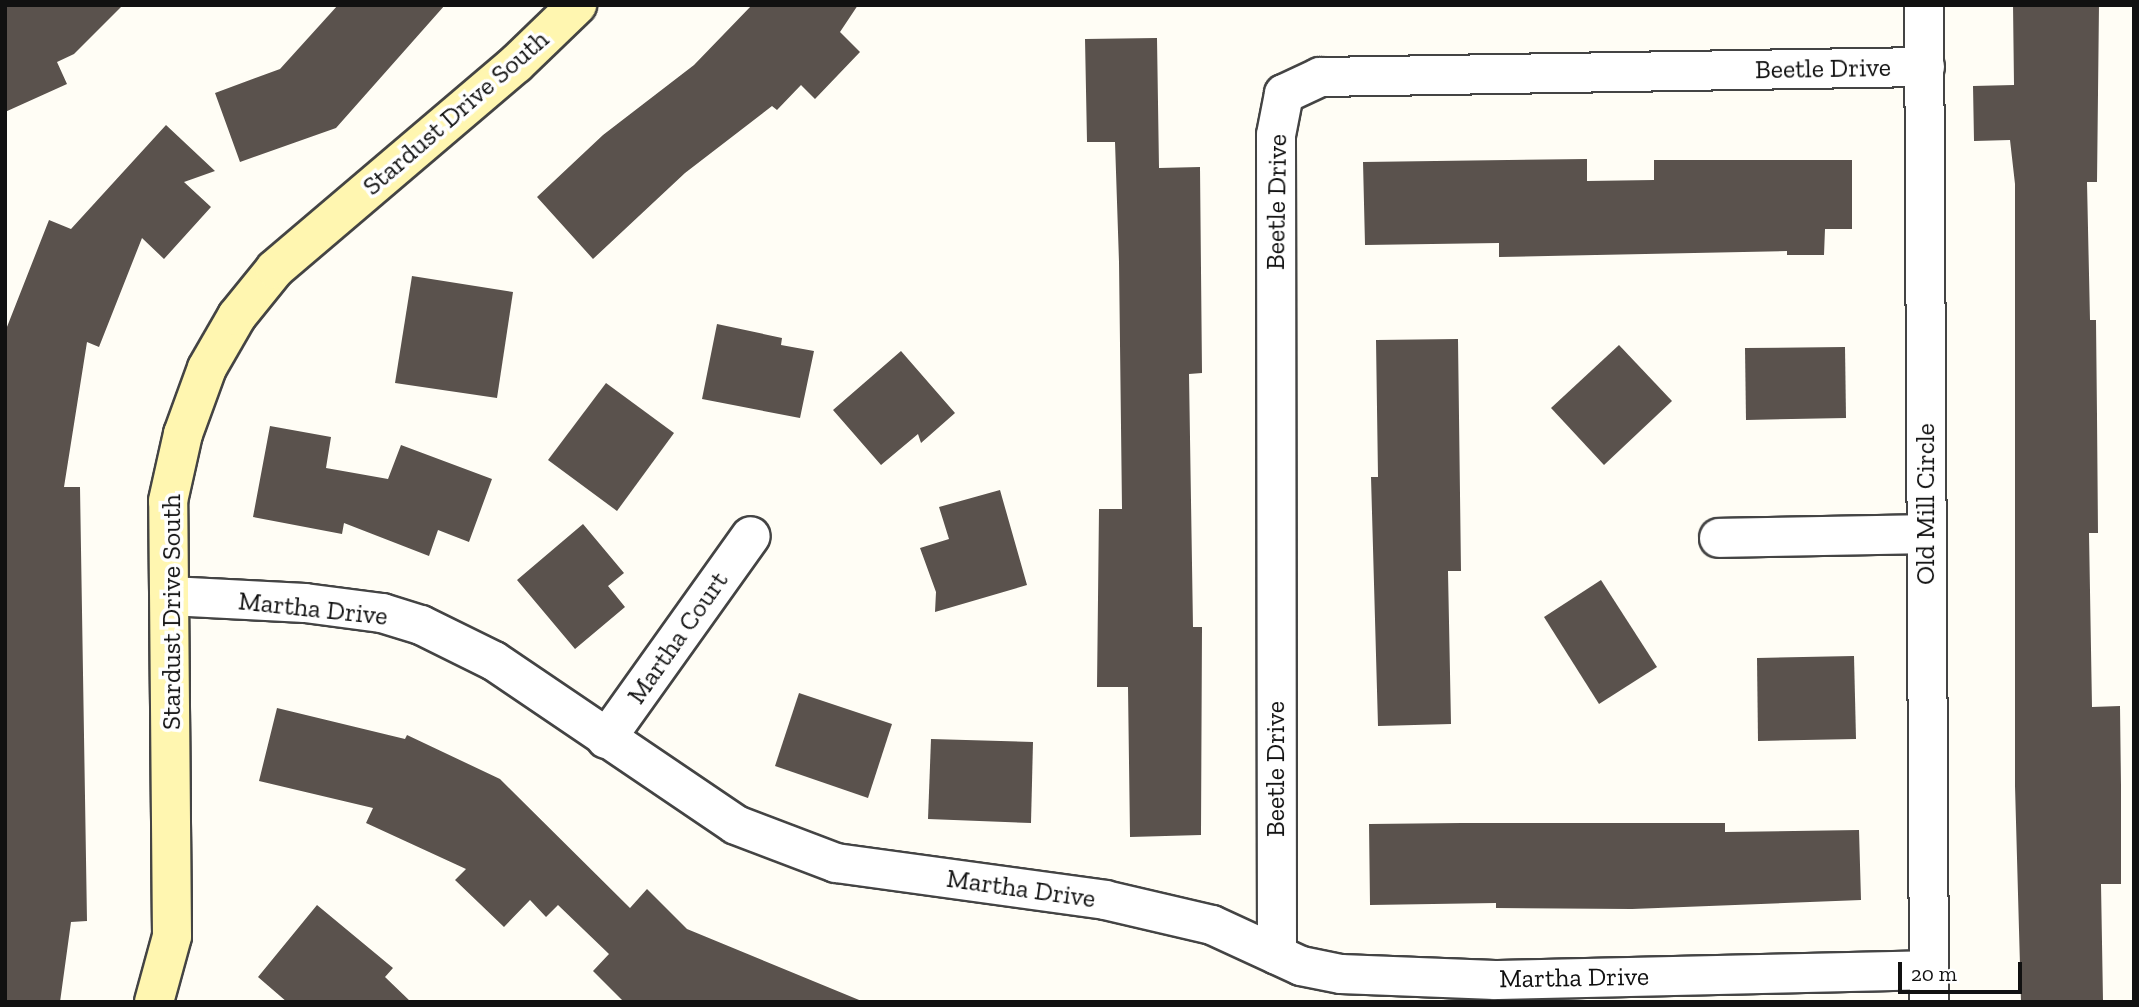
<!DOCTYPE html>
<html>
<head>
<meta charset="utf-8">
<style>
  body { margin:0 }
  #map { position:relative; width:2139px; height:1007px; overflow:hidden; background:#fffdf5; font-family:"Zilla Slab",serif }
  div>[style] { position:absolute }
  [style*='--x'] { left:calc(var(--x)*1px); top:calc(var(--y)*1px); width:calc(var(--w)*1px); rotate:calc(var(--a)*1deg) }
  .building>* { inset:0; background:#5a524d }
  .roads { filter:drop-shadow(2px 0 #444) drop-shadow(-2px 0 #444) drop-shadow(0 2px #444) drop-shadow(0 -2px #444) }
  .street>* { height:38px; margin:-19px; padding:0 19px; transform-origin:19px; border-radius:19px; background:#fff }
  .secondary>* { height:38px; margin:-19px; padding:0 19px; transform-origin:19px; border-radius:19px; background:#fff6b0 }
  span { translate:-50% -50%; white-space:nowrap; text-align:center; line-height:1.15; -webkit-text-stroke:7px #fff; paint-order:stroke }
  .street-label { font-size:26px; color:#111 }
  .frame { position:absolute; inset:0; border:7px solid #111; pointer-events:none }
  .scale { position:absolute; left:1898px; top:962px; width:124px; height:32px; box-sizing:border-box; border:4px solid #111; border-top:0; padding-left:9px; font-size:21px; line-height:24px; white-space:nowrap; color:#111; -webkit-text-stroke:5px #fff; paint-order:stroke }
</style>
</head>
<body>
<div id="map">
  <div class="building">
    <i style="clip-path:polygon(5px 5px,123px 5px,74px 54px,57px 62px,67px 84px,5px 112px)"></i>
    <i style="clip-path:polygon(338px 5px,445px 5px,336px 128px,240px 162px,215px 93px,280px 69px)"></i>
    <i style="clip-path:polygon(752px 5px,858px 5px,840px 32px,860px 52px,815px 99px,801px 85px,777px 110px,772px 106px,685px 173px,593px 259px,537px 197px,603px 135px,694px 65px)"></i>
    <i style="clip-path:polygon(2013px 5px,2099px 5px,2097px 182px,2087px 182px,2090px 320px,2096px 320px,2097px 416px,2098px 533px,2089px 533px,2092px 707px,2120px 706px,2121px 785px,2121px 884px,2101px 884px,2103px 1001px,2021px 1002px,2015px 786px,2015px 184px,2010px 140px,1974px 141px,1973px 86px,2014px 85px)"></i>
    <i style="clip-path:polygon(1157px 38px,1159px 168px,1200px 167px,1202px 373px,1189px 374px,1193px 627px,1202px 627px,1201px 835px,1130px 837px,1128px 687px,1097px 687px,1099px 509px,1122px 509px,1119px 262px,1115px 142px,1087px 142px,1085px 39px)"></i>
    <i style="clip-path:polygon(166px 125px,215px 171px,184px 182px,211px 207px,164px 259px,142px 238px,99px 347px,87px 342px,64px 487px,80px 487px,87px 921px,71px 922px,60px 1002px,5px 1002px,5px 332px,49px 220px,71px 229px)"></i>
    <i style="clip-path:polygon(1587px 159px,1587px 181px,1654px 180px,1654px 160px,1852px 160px,1852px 229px,1825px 229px,1824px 255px,1787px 255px,1787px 251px,1499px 257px,1499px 243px,1365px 245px,1363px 162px)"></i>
    <i style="clip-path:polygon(412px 276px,513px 292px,497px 398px,395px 383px)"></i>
    <i style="clip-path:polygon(717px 324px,782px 338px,781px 345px,814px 351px,800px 418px,702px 399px)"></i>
    <i style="clip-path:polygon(1458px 339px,1461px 571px,1448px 571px,1451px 724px,1378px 726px,1371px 477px,1378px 477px,1376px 340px)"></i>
    <i style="clip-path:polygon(1619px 345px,1672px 401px,1604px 465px,1551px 408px)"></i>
    <i style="clip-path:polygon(1845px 347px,1846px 418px,1746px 420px,1745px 348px)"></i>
    <i style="clip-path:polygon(901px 351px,955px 413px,921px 443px,918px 434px,881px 465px,833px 410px)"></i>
    <i style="clip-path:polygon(606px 383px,674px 433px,617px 511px,548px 460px)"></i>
    <i style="clip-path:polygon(270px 426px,331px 437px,326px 468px,388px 479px,401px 445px,492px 479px,469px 542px,438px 530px,429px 556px,344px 523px,342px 534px,253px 517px)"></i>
    <i style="clip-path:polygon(1000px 490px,1027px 585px,935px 612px,936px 592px,920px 548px,949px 539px,939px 507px)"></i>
    <i style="clip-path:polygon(583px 524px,624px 573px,608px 586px,625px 607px,575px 649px,517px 580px)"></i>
    <i style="clip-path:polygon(1601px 580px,1657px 667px,1599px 704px,1544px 617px)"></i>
    <i style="clip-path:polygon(1854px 656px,1856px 739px,1758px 741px,1757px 658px)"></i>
    <i style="clip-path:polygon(799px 693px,892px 724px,868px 798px,775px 766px)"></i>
    <i style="clip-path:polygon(277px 708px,405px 739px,407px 735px,500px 779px,630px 908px,647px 889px,687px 929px,864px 1002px,624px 1002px,593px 971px,609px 954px,558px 905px,546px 917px,530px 900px,504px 927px,455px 880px,466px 869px,366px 823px,373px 808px,259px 781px)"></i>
    <i style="clip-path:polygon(931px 739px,1033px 742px,1031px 823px,928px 819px)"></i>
    <i style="clip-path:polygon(1462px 823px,1725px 823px,1725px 832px,1859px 830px,1861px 900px,1632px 909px,1496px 908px,1496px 903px,1370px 905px,1369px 824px)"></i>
    <i style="clip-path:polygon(317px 905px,393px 968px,385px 977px,411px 1002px,287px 1002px,258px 977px)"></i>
  </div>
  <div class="roads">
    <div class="street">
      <i style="--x:1924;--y:5;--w:997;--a:89.71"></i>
      <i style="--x:1719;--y:538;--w:207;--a:-1.1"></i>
      <i style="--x:170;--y:596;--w:135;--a:3"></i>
      <i style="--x:305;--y:603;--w:78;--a:7.4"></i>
      <i style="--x:382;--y:613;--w:41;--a:17.1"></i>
      <i style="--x:421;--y:625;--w:81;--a:26.3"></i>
      <i style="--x:494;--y:661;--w:292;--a:34.1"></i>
      <i style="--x:736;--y:825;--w:107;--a:20.8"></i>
      <i style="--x:836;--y:863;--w:272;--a:7.8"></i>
      <i style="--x:1105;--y:900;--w:110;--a:13.2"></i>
      <i style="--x:1212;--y:925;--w:98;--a:24.7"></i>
      <i style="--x:1301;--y:966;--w:41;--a:11.3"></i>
      <i style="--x:1341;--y:974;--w:154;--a:2.2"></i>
      <i style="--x:1495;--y:980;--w:434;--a:-1.3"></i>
      <i style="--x:606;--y:739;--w:249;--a:-54.5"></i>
      <i style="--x:1277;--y:955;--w:820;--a:-90.07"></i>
      <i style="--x:1276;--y:135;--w:42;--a:-79"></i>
      <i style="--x:1284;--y:94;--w:40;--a:-25"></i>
      <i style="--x:1320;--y:77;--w:605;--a:-0.95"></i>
    </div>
    <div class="secondary">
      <i style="--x:154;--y:1002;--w:68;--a:-74.7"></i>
      <i style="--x:172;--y:936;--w:435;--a:-90.5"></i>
      <i style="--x:168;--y:501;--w:69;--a:-77.4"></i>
      <i style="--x:183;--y:434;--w:70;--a:-70"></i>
      <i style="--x:207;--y:368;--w:60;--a:-60"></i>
      <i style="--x:237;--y:316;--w:60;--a:-51"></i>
      <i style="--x:275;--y:269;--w:316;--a:-40.4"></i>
      <i style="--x:516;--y:64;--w:85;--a:-44"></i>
    </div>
  </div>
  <div class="street-label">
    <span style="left:1823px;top:69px;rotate:-1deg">Beetle Drive</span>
    <span style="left:456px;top:113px;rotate:-41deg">Stardust Drive South</span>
    <span style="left:1277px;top:202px;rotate:-89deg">Beetle Drive</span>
    <span style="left:1926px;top:504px;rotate:-90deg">Old Mill Circle</span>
    <span style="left:313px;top:609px;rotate:6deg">Martha Drive</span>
    <span style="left:172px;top:612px;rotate:-90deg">Stardust Drive South</span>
    <span style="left:678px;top:638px;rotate:-55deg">Martha Court</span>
    <span style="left:1276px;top:769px;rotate:-90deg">Beetle Drive</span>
    <span style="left:1021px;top:889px;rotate:8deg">Martha Drive</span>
    <span style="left:1574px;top:978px;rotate:-1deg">Martha Drive</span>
  </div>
  <div class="frame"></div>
  <div class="scale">20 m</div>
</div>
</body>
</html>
